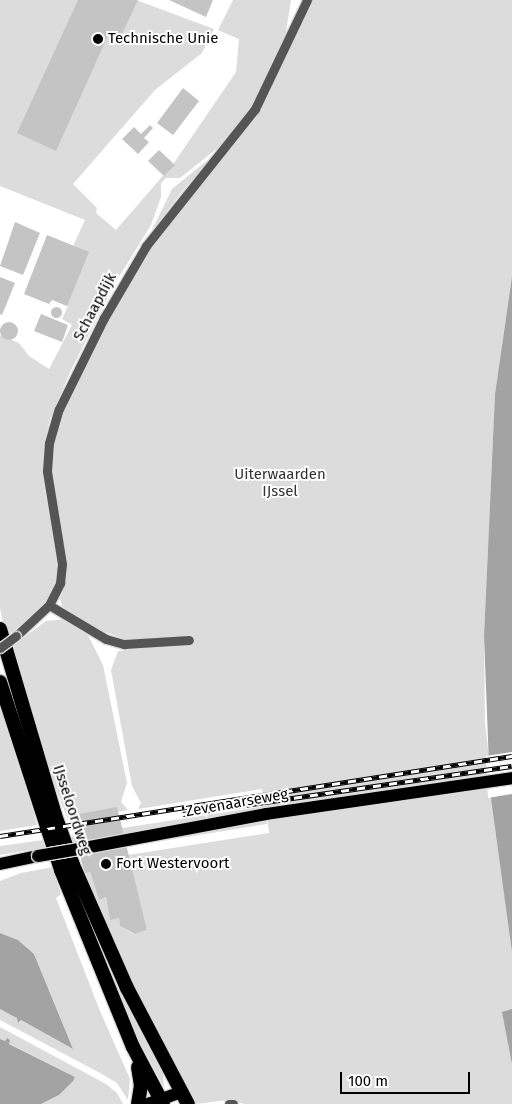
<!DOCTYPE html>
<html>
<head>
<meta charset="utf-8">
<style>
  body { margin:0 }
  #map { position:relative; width:512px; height:1104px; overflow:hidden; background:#fff; font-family:"Fira Sans",sans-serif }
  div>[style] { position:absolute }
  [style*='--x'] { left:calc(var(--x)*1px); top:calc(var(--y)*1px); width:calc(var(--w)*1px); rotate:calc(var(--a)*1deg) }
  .green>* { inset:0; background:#dcdcdc }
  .water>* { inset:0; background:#a3a3a3 }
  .pier>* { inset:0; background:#fff }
  .building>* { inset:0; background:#c4c4c4 }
  .round { border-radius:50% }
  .roads { filter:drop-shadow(1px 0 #dbdbdb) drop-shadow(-1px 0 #dbdbdb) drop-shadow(0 1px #dbdbdb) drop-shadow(0 -1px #dbdbdb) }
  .minor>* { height:9px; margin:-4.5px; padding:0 4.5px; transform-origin:4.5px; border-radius:4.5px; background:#555 }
  .primary>* { height:12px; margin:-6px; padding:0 6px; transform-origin:6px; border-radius:6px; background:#000 }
  .trunk>* { height:14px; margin:-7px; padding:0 7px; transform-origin:7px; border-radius:7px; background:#000 }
  .rail>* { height:4.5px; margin-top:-2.25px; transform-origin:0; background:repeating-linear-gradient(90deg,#fff 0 8px,#000 0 16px); box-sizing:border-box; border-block:1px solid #000 }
  .bridges { filter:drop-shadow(1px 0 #dbdbdb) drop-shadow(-1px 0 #dbdbdb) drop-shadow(0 1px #dbdbdb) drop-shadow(0 -1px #dbdbdb) }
  .minor-bridge>* { height:9px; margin:-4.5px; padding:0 4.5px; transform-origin:4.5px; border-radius:4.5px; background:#555 }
  .primary-bridge>* { height:12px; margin:-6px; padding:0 6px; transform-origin:6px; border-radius:6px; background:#000 }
  .dots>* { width:14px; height:14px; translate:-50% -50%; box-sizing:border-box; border:2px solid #fff; border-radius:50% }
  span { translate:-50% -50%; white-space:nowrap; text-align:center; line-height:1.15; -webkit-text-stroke:4px #fff; paint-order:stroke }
  .poi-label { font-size:15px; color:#000 }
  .left { translate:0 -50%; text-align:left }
  .street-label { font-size:15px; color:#000 }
  .park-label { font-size:15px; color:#333 }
  .scale { position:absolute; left:340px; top:1072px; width:130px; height:22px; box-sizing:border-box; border:2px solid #000; border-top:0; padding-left:6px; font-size:15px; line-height:18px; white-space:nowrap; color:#000; -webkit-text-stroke:4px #fff; paint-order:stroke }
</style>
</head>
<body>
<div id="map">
  <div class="green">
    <i style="clip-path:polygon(0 0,136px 0,214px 29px,202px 53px,155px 90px,73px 184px,97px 208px,96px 213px,116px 230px,174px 163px,236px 72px,239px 39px,218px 30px,233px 0,291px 0,285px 38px,254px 105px,219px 147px,180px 178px,166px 178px,161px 183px,161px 197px,151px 225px,114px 285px,70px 372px,50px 419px,43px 448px,44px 489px,57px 554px,56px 580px,44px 607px,6px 637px,0 608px,0 335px,19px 343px,29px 356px,49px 369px,72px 325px,62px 319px,68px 306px,50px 297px,85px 220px,0 186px)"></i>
    <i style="clip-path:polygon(311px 0,512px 0,512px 276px,495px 394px,484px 636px,485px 723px,512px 952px,512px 1104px,245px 1104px,227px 1100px,196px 1104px,118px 955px,84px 875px,90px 872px,99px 899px,106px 897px,110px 919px,119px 918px,120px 926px,134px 934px,147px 930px,128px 855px,269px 833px,266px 809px,76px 842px,72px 842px,70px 836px,265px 806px,262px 789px,138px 809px,141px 803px,132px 786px,111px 670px,118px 651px,129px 650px,127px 640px,92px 627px,62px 606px,60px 599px,64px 583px,50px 474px,52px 445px,65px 404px,119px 296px,165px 226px,249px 126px,270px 90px)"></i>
    <i style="clip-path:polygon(215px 154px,184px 189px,151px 232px,172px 189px)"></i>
    <i style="clip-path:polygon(65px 619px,86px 631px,103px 665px,127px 783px,121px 802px,128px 810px,68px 820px,43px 755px,11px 647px,46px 621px)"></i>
    <i style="clip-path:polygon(0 698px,37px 825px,0 831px)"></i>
    <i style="clip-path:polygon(266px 818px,267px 824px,150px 843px,200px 833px)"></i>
    <i style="clip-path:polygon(44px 840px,47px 847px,43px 848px,0 855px,0 846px)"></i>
    <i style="clip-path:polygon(53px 867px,61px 894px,56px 898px,100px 1011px,130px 1079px,128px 1100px,117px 1083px,102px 1074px,0 1020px,0 1009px,18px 1018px,19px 1023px,21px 1020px,73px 1049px,34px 954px,18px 940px,0 933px,0 881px,21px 873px)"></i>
    <i style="clip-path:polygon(96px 938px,163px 1072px,164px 1087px,135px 1034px)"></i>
    <i style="clip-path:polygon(0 1027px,106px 1084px,117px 1093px,123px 1104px,41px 1104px,59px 1095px,75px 1077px,8px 1043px,7px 1038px,5px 1041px,0 1039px)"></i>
  </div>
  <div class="water">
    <i style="clip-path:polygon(512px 276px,512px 952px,490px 791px,484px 636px,495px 394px)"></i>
    <i style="clip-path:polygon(0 933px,18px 940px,34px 954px,73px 1049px,21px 1020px,18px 1023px,17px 1018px,0 1009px)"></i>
    <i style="clip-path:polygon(512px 1009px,512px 1064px,502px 1012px)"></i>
    <i style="clip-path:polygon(7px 1038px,10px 1040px,9px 1044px,75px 1077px,73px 1081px,59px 1095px,41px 1104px,0 1104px,0 1039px,5px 1041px)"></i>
  </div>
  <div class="pier">
    <i style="clip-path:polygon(512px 752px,512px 794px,488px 798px,486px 756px)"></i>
  </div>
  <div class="building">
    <i style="clip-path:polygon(78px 0,138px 0,121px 36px,110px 31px,56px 151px,17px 133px)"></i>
    <i style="clip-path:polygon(169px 0,213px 0,206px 17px)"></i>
    <i style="clip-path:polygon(183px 88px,199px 101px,173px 135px,157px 123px)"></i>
    <i style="clip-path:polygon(150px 125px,153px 128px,144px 138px,149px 142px,138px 154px,122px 139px,134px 127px,141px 134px)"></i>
    <i style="clip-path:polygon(159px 150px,175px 165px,164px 176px,148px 161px)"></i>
    <i style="clip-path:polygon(15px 222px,40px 233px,23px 275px,0 266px)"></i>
    <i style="clip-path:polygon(47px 235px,89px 252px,67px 306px,52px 300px,49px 304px,24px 294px)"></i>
    <i style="clip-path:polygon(0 277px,15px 283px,2px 315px,0 314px)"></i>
    <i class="round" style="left:50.5px;top:306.5px;width:11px;height:11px"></i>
    <i style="clip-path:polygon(41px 314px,68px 325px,62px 342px,34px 331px)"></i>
    <i class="round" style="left:0;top:322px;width:18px;height:18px"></i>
    <i style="clip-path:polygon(117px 807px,147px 930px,135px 934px,120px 926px,119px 918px,110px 920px,106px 897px,99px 900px,90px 872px,85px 874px,69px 816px)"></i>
  </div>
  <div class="roads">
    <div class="minor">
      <i style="--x:49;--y:605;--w:66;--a:30.8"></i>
      <i style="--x:106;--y:639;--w:19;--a:16"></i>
      <i style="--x:124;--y:644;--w:65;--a:-3.5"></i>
      <i style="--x:16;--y:636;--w:45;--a:-43.2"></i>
      <i style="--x:49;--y:605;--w:25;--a:-63"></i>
      <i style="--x:60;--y:583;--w:19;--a:-84"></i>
      <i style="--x:62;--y:564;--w:94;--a:-99.2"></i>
      <i style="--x:47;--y:471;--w:28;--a:-86"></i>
      <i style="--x:49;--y:443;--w:35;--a:-74"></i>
      <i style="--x:59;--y:409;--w:102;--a:-63.7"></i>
      <i style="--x:104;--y:318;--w:83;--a:-59.7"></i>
      <i style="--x:146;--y:246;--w:175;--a:-51.5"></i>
      <i style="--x:255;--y:109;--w:121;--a:-64.5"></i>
      <i style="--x:229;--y:1104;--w:4;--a:0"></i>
    </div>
    <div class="primary">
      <i style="--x:79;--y:849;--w:190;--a:-10.6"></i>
      <i style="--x:266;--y:814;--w:249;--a:-8.3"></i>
      <i style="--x:0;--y:864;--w:39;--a:-12"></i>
      <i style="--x:148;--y:1104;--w:35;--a:-20"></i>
    </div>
    <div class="trunk">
      <i style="--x:0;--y:629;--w:194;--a:73.5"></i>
      <i style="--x:55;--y:815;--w:53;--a:70.2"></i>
      <i style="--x:73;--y:865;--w:134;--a:66.3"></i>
      <i style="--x:127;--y:988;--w:131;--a:62.3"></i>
      <i style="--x:0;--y:682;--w:198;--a:72"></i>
      <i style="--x:61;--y:870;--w:191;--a:67.9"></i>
      <i style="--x:133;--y:1047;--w:64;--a:62.2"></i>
      <i style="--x:138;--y:1104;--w:18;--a:-81"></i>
      <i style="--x:141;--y:1086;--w:19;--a:-99"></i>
    </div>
  </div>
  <div class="rail">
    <i style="--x:183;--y:814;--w:332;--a:-8.3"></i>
    <i style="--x:0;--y:836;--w:518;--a:-8.88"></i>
  </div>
  <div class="bridges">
    <div class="minor-bridge">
      <i style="--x:0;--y:648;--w:20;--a:-37"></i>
    </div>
    <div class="primary-bridge">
      <i style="--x:38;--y:856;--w:42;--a:-9.7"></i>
    </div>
  </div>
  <div class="dots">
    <i style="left:98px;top:39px;background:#000"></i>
    <i style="left:106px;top:864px;background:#000"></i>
  </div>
  <div class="poi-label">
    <span class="left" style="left:108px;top:39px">Technische Unie</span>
    <span class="left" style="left:116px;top:864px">Fort Westervoort</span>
  </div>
  <div class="street-label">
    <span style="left:95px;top:307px;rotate:-62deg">Schaapdijk</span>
    <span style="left:237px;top:803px;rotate:-10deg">Zevenaarseweg</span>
    <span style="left:72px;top:810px;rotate:72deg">IJsseloordweg</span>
  </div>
  <div class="park-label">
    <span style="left:280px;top:483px">Uiterwaarden<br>IJssel</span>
  </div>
  <div class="scale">100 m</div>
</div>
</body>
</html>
